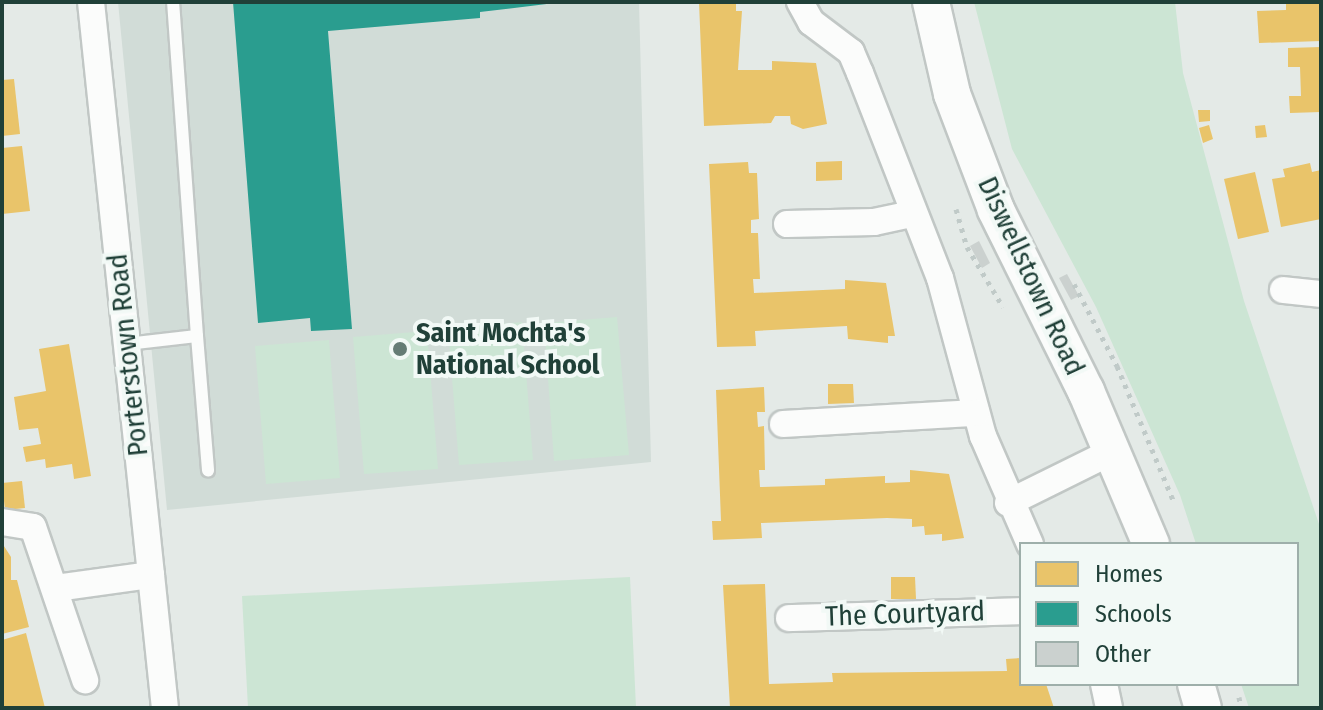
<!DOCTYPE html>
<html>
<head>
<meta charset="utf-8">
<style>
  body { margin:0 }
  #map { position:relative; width:1323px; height:710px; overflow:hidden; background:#e4eae7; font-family:"Fira Sans Condensed",sans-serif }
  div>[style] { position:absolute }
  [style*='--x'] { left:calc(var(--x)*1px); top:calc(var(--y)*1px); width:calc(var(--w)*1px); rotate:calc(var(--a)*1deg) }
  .built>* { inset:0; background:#d1dcd7 }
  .green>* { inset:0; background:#cce5d4 }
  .homes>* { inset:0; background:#e9c46a }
  .schools>* { inset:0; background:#2a9d8f }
  .building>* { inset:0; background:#cbd1cf }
  .path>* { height:5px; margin-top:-2.5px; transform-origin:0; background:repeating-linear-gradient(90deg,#c0cac8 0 4px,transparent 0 10px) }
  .roads { filter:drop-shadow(2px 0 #c1c7c5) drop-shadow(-2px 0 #c1c7c5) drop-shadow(0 2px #c1c7c5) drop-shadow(0 -2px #c1c7c5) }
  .lane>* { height:12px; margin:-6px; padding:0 6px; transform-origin:6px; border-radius:6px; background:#fbfcfb }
  .street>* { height:26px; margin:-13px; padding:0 13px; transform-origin:13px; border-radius:13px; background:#fbfcfb }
  .secondary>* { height:36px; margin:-18px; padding:0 18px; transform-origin:18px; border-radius:18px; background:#fbfcfb }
  .dots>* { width:22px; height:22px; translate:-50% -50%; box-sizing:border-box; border:4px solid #f2f9f6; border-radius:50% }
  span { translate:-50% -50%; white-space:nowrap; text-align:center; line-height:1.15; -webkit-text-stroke:8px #f2f9f6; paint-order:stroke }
  .street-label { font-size:28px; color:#204038 }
  .poi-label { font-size:28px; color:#204038; font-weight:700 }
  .left { translate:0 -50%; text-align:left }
  .frame { position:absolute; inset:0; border:4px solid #204038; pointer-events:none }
  .legend { position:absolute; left:1019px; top:542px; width:280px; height:144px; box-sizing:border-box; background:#f2f9f6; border:2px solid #9eafaa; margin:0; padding:10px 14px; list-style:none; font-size:24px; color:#204038 }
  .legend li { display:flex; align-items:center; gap:16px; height:40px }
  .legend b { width:40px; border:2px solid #9eafaa }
</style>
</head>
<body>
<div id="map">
  <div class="built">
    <i style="clip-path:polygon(118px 2px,639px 2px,651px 462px,167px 510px)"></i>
  </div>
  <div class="green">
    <i style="clip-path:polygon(974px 2px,1175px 2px,1183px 73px,1244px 301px,1321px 530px,1321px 708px,1249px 708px,1241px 684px,1297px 684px,1297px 544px,1196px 544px,1180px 495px,1096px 307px,1012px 149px)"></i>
    <i style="clip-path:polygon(617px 317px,629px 455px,554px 461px,544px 323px)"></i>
    <i style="clip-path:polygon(522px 322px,533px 460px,459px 465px,448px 328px)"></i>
    <i style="clip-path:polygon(427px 331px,438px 469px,364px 474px,353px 337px)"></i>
    <i style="clip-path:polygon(329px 340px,340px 478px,266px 484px,255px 346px)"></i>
    <i style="clip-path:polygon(630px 577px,636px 708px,248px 708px,242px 596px)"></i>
  </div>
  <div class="homes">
    <i style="clip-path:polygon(699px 2px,736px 2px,736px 11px,742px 11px,738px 70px,772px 70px,772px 61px,816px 63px,827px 124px,803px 129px,791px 124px,790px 116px,775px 116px,771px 123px,704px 126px)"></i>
    <i style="clip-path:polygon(1286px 2px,1321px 2px,1321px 41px,1259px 43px,1257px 11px,1286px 10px)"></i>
    <i style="clip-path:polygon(1321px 47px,1321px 112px,1290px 113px,1289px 96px,1301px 96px,1300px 67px,1288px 67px,1288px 48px)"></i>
    <i style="clip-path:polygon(14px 79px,20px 134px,2px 136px,2px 80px)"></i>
    <i style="clip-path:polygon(1198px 110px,1210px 110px,1210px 121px,1199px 122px)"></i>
    <i style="clip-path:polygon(1209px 125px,1213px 139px,1203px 143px,1199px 128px)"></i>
    <i style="clip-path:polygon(1265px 125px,1267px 137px,1256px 138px,1255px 126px)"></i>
    <i style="clip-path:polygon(22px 146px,30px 211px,2px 214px,2px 148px)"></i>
    <i style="clip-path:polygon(842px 161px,842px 180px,816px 181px,816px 162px)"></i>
    <i style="clip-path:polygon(748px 162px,749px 173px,757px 173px,759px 219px,751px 220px,751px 233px,758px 233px,760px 279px,753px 279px,754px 293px,845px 289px,845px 280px,886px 283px,895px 336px,888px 336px,888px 343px,848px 339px,847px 326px,755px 331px,756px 346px,717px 347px,709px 164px)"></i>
    <i style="clip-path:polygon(1310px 163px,1312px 172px,1321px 170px,1321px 219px,1281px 227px,1272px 179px,1285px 177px,1283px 169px)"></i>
    <i style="clip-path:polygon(1255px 172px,1269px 232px,1238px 239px,1224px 179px)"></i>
    <i style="clip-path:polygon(69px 344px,91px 476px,74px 479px,72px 464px,46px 468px,45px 459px,26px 462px,23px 447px,41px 444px,38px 428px,19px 430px,14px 397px,46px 391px,39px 349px)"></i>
    <i style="clip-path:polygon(828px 384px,853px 384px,854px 403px,828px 404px)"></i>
    <i style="clip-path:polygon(764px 387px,765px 412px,757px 412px,758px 427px,764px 426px,765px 470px,759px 470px,760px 487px,825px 485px,825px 479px,885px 476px,885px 483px,910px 482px,910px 470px,949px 474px,964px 538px,942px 541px,942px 534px,925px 535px,924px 526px,912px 527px,912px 519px,887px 518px,761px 523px,762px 538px,713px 540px,712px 521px,721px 521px,716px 390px)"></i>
    <i style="clip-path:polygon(22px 481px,25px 508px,5px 510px,2px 483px)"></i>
    <i style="clip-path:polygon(2px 543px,11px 557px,11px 580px,17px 580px,29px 627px,2px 634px)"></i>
    <i style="clip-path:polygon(891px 577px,915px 577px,916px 599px,891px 599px)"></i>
    <i style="clip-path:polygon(765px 584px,769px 684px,833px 682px,832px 673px,1007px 671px,1006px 659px,1021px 658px,1021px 684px,1046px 684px,1054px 708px,730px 708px,723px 585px)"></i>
    <i style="clip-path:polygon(26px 633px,45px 708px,2px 708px,2px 640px)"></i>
  </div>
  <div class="schools">
    <i style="clip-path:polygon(233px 2px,563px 2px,480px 12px,480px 18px,328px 31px,352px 329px,311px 331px,310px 318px,258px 323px)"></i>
  </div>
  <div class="building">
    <i style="clip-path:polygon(979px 241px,990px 263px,982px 268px,970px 246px)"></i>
    <i style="clip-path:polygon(1067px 274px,1079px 296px,1071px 300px,1059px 278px)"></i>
  </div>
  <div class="path">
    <i style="--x:956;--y:209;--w:40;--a:74"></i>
    <i style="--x:967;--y:247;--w:70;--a:59"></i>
    <i style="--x:1074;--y:284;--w:93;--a:62.3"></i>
    <i style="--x:1117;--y:366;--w:145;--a:67.3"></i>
    <i style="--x:1239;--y:697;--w:11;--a:80"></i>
  </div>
  <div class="roads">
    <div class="lane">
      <i style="--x:197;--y:336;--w:135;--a:85.3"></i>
      <i style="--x:127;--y:344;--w:70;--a:-6.5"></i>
      <i style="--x:197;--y:336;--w:335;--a:-94.1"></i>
    </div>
    <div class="street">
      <i style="--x:91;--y:2;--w:710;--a:84.02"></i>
      <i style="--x:800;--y:2;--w:23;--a:61"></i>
      <i style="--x:811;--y:22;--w:50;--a:36.9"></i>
      <i style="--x:851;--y:52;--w:23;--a:67"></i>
      <i style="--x:860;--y:73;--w:220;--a:68.7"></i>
      <i style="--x:940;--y:278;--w:164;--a:74.8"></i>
      <i style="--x:983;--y:436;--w:118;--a:66.5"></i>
      <i style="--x:787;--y:224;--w:87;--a:-1.3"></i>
      <i style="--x:874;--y:222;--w:39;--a:-12"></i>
      <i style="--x:1283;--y:290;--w:38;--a:6"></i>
      <i style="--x:783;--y:424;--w:193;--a:-3.3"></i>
      <i style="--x:1008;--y:503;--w:117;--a:-26.3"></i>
      <i style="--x:2;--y:522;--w:31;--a:9"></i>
      <i style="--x:33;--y:527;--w:162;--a:71.2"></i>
      <i style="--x:56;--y:588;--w:96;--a:-7.8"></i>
      <i style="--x:789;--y:618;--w:232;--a:-1.7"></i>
      <i style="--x:1104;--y:684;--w:25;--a:78"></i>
    </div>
    <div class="secondary">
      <i style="--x:931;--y:2;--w:94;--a:77.1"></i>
      <i style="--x:952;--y:94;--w:124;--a:69.2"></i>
      <i style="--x:996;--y:210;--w:202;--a:63.6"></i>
      <i style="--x:1086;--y:391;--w:166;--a:67"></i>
      <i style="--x:1196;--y:684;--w:25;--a:74"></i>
    </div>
  </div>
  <div class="dots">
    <i style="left:400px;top:349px;background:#657c75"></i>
  </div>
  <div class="street-label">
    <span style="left:1031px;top:276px;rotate:65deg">Diswellstown Road</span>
    <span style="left:128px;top:355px;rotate:-96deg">Porterstown Road</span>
    <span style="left:905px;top:614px;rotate:-2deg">The Courtyard</span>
  </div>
  <div class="poi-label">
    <span class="left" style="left:416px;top:349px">Saint Mochta's<br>National School</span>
  </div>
  <div class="frame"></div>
  <ul class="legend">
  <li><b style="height:22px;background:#e9c46a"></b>Homes</li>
  <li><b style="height:22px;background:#2a9d8f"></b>Schools</li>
  <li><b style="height:22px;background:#cbd1cf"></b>Other</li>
  </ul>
</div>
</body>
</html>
